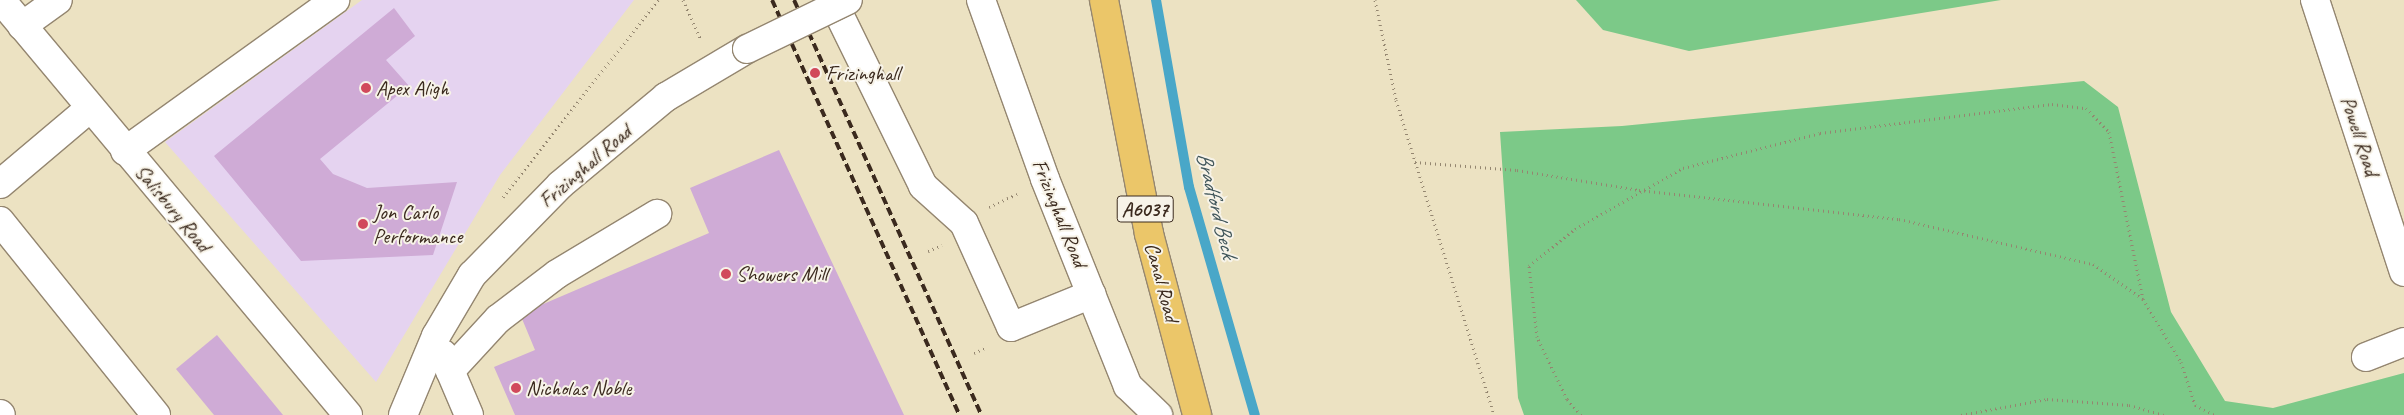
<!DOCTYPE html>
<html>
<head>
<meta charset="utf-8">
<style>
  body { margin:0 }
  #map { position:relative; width:2404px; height:415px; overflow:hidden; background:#ece2c2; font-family:Caveat,sans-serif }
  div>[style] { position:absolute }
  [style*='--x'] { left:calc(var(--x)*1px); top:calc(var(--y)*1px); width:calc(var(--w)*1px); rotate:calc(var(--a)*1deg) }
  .built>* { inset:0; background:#e5d3f0 }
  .green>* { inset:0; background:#7cc988 }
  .stream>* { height:10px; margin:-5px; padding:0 5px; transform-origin:5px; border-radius:5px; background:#49a7c8 }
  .building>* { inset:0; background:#cfabd6 }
  .path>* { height:3px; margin-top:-1.5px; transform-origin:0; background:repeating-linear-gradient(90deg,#948670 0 1px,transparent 0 5px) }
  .roads { filter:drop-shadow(1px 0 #948670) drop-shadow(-1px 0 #948670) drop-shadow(0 1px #948670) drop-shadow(0 -1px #948670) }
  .minor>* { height:28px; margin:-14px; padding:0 14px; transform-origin:14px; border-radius:14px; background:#fff }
  .major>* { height:28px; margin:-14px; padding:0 14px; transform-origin:14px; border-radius:14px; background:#ebc669 }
  .rail>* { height:4px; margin-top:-2px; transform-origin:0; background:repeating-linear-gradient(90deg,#3b2a1e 0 8px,transparent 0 12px) }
  .bridges { filter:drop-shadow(1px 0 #948670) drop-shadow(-1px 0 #948670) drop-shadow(0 1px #948670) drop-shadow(0 -1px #948670) }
  .minor-bridge>* { height:28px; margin:-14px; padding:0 14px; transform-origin:14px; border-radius:14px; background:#fff }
  .dots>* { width:14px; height:14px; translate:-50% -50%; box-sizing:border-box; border:2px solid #f7f3e8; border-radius:50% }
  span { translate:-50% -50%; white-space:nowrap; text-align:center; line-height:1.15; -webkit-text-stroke:4px #f7f3e8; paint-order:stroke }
  .shield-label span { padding:1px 4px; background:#f7f3e8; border:1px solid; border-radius:4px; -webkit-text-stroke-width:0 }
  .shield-label { font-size:20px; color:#3b2a1e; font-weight:700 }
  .poi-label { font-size:21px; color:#3b2a1e }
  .left { translate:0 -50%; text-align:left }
  .street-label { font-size:21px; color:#3b2a1e }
  .water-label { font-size:22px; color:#40565a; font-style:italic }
</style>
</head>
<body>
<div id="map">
  <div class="built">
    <i style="clip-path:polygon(362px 0,634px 0,500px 175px,376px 382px,165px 142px)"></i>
  </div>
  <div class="green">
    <i style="clip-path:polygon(1576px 0,2001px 0,1689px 51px,1603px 30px)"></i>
    <i style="clip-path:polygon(2084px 81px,2118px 107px,2171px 312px,2225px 401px,2273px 408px,2404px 373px,2404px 415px,1524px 415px,1518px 398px,1500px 132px,1622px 126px)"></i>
  </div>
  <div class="stream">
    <i style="--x:1156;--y:0;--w:190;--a:80"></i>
    <i style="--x:1189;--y:187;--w:237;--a:73.9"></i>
  </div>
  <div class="building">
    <i style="clip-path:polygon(394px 8px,415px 36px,386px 60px,409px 86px,320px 159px,333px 174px,367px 188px,457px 182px,433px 255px,301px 261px,214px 156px)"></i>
    <i style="clip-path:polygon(779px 150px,904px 415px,515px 415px,494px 367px,535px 350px,520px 314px,709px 233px,690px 188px)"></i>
    <i style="clip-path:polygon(217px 335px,283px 415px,214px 415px,176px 369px)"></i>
  </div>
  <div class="path">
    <i style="--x:683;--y:0;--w:44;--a:65.8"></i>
    <i style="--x:1375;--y:0;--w:102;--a:78.1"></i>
    <i style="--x:1396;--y:100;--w:330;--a:72.7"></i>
    <i style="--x:1415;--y:162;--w:102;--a:4.5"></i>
    <i style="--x:1517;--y:170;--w:124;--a:9.3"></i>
    <i style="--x:1639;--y:190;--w:262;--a:6.4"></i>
    <i style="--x:1899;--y:219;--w:199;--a:13.1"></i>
    <i style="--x:2093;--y:264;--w:61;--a:35"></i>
    <i style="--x:2143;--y:299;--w:74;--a:58.9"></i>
    <i style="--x:2181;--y:362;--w:45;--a:72"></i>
    <i style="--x:2195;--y:405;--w:22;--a:27"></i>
    <i style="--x:503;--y:197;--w:251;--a:-51.8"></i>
    <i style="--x:989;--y:207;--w:31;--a:-25"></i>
    <i style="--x:928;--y:251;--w:15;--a:-23"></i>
    <i style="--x:974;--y:353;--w:14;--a:-25"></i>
    <i style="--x:1581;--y:415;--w:21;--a:-131"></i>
    <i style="--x:1567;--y:399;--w:69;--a:-115.8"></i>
    <i style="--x:1537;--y:337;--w:71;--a:-96.4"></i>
    <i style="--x:1529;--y:266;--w:59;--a:-38.8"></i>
    <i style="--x:1575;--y:229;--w:124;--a:-29.5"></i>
    <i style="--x:1683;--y:168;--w:141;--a:-14.3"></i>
    <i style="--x:1820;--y:133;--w:234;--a:-7.1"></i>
    <i style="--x:2052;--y:104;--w:34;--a:7"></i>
    <i style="--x:2086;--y:108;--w:33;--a:46"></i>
    <i style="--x:2109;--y:132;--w:170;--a:78.5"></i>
    <i style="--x:1961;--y:415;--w:87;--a:-10.5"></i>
    <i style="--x:2047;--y:399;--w:82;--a:4.2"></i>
    <i style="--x:2129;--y:405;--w:36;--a:16"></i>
  </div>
  <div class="roads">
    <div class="minor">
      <i style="--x:1;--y:0;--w:541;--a:50.1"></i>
      <i style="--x:832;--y:0;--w:207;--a:63.9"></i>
      <i style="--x:923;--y:186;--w:55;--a:42.1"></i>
      <i style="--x:964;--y:223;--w:114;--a:65.7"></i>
      <i style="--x:1011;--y:327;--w:87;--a:-22.2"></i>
      <i style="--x:981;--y:0;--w:190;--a:70.3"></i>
      <i style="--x:1045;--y:179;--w:223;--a:68.2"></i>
      <i style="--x:1128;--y:386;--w:42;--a:44"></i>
      <i style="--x:2315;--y:0;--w:286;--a:71.9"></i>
      <i style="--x:22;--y:26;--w:44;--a:-35.8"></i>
      <i style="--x:125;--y:151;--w:259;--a:-35.7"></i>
      <i style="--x:0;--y:184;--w:118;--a:-40.2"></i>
      <i style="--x:0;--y:221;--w:249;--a:51.2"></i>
      <i style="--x:443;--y:354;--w:66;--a:66.9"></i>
      <i style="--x:2366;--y:357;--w:41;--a:-21.5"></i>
      <i style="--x:450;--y:371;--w:71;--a:-47.3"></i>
      <i style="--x:498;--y:319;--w:74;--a:-37.3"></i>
      <i style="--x:557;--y:274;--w:117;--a:-31"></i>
      <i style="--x:0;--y:414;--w:1;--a:45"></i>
      <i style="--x:403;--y:415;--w:86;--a:-67.3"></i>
      <i style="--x:436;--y:336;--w:71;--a:-59.5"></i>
      <i style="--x:472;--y:275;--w:126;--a:-45.6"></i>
      <i style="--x:560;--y:185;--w:138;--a:-39.7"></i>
      <i style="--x:666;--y:97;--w:94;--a:-30.7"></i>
    </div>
    <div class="major">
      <i style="--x:1104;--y:0;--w:238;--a:79.1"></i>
      <i style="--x:1149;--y:234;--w:187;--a:75.1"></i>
    </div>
  </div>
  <div class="rail">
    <i style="--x:772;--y:0;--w:455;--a:65.7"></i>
    <i style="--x:794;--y:0;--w:455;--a:65.7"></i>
  </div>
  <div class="bridges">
    <div class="minor-bridge">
      <i style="--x:747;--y:49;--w:112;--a:-25.9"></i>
    </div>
  </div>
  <div class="dots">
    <i style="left:815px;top:73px;background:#d1495b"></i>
    <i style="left:366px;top:88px;background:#d1495b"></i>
    <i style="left:363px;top:224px;background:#d1495b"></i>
    <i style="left:726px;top:274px;background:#d1495b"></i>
    <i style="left:516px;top:388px;background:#d1495b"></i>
  </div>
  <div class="shield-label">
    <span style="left:1145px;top:209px">A6037</span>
  </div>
  <div class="poi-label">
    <span class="left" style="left:826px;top:73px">Frizinghall</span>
    <span class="left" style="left:376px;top:88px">Apex Aligh</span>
    <span class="left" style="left:373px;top:224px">Jon Carlo<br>Performance</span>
    <span class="left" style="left:736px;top:274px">Showers Mill</span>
    <span class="left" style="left:526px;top:388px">Nicholas Noble</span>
  </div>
  <div class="street-label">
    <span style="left:2360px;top:136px;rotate:72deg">Powell Road</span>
    <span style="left:585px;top:166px;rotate:-41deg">Frizinghall Road</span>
    <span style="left:173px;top:208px;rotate:50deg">Salisbury Road</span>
    <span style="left:1060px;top:213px;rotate:68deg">Frizinghall Road</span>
    <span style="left:1162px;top:282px;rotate:75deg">Canal Road</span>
  </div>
  <div class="water-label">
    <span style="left:1216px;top:205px;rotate:76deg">Bradford Beck</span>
  </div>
</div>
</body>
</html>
